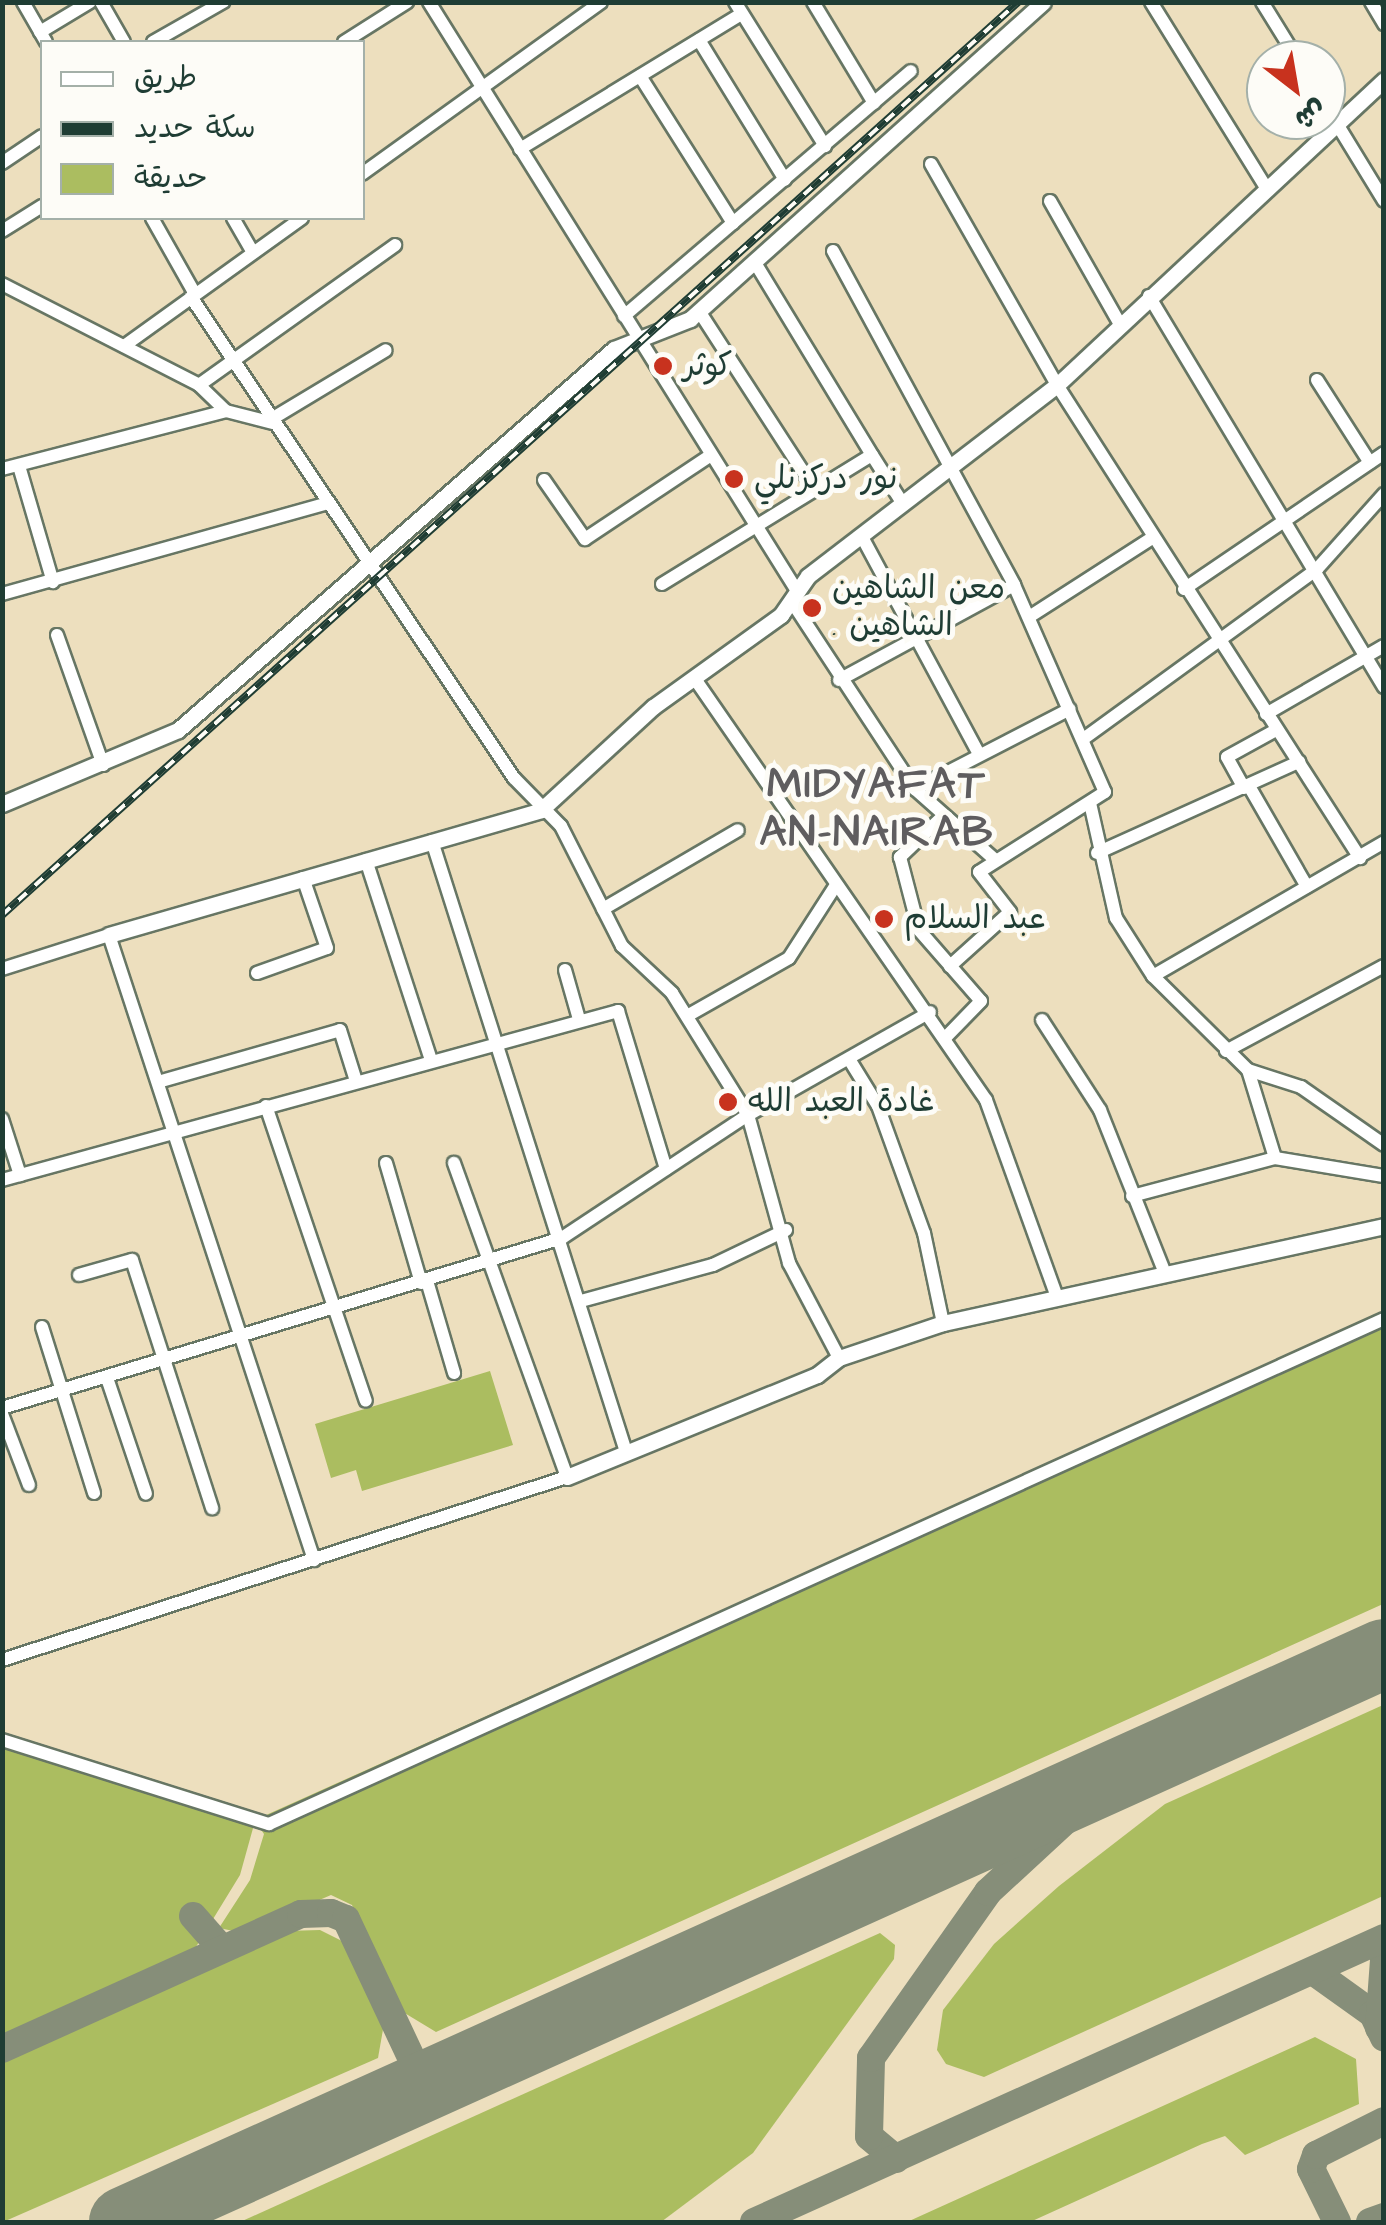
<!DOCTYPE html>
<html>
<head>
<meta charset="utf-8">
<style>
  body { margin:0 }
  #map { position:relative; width:1386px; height:2225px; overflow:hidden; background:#eddfbe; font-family:"Architects Daughter","Playpen Sans Arabic",sans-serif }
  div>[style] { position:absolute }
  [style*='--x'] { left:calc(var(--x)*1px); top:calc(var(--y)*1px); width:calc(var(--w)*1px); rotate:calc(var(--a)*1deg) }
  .green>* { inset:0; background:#abbd60 }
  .taxiway>* { height:28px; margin:-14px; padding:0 14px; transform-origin:14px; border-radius:14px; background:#868e79 }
  .runway>* { height:70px; margin:-35px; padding:0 35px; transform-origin:35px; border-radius:35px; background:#868e79 }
  .roads { filter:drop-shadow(2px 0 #677664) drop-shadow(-2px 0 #677664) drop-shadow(0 2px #677664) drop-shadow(0 -2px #677664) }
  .minor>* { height:12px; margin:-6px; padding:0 6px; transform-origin:6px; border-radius:6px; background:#fff }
  .tertiary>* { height:15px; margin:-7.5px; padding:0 7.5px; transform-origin:7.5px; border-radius:7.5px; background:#fff }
  .rail>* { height:8px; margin-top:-4px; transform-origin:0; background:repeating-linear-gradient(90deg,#fdfcf7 0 11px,#1f3d34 0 22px); box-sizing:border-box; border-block:2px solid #1f3d34 }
  .dots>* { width:28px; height:28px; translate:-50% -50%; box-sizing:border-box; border:5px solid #fdfcf7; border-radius:50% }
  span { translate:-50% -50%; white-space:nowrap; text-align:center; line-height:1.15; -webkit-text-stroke:10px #fdfcf7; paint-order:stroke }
  .poi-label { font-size:32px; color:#1f3d34 }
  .left { translate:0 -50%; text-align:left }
  .district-label { font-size:42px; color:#5f5d5f; font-weight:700; letter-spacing:2.5px }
  .frame { position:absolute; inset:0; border:5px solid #1f3d34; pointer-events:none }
  .legend { position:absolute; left:40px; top:40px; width:325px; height:180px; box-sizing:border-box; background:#fdfcf7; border:2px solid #a4b0a9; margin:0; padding:12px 18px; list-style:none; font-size:30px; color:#1f3d34 }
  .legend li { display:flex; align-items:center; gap:20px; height:50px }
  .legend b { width:50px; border:2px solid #a4b0a9 }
  .north { position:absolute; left:1246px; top:40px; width:100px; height:100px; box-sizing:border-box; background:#fdfcf7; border:2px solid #a4b0a9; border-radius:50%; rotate:149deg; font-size:28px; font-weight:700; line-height:40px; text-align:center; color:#1f3d34 }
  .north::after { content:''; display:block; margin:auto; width:35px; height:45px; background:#c8321e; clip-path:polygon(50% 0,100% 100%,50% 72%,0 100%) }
</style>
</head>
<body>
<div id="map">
  <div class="green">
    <i style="clip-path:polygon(1383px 1313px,1383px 1604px,436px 2032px,398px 2009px,352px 1905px,331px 1895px,243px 1933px,219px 1928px,250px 1880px,264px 1834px,255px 1821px,240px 1875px,191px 1955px,3px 2041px,3px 1735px,255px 1820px)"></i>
    <i style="clip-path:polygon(490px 1371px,513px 1445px,362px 1491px,356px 1470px,331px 1478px,315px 1424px)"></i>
    <i style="clip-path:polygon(1383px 1705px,1383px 1896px,984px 2077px,946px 2064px,937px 2050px,943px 2010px,994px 1944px,1059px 1886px,1165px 1804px)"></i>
    <i style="clip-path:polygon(320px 1930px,352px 1946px,385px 2018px,378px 2058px,3px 2222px,3px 2060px,285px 1931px)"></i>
    <i style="clip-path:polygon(880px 1933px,895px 1945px,894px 1959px,753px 2153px,661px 2222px,240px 2222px)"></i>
    <i style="clip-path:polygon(1315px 2037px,1356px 2059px,1359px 2104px,1245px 2155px,1225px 2136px,1202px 2144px,1030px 2222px,907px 2222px)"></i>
  </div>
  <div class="taxiway">
    <i style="--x:193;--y:1916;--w:44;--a:48.7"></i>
    <i style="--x:1313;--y:1971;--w:74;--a:35.6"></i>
    <i style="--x:1373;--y:2014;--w:26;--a:65"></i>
    <i style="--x:1379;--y:2028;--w:68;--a:-85.8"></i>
    <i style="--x:2;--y:2049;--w:328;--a:-24.3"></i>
    <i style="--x:301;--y:1914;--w:30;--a:-2"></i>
    <i style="--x:331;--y:1913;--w:16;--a:22"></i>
    <i style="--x:346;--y:1919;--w:186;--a:64.8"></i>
    <i style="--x:896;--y:2159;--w:35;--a:-140"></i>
    <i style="--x:869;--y:2136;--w:78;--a:-88.5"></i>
    <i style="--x:871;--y:2058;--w:203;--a:-54.8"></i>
    <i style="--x:988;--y:1892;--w:174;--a:-42.7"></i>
    <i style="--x:754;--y:2222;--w:691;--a:-24.27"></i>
    <i style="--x:1337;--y:2222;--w:59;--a:-116.1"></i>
    <i style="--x:1311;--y:2169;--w:15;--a:-70"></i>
    <i style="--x:1316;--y:2155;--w:76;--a:-26.6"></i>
    <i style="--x:1370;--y:2222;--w:15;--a:-20"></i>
  </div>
  <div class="runway">
    <i style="--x:124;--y:2222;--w:1382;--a:-24.27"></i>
  </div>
  <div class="roads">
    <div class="minor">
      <i style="--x:23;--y:2;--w:46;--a:60.1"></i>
      <i style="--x:101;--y:2;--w:46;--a:60.1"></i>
      <i style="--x:429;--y:2;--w:695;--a:58"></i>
      <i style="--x:735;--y:2;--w:170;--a:58"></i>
      <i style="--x:813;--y:2;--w:118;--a:58.9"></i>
      <i style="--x:1151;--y:2;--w:220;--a:58.2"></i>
      <i style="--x:1262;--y:2;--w:68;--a:58.2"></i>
      <i style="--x:1371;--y:2;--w:26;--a:59"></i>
      <i style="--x:40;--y:32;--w:58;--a:-31"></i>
      <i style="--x:699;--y:40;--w:164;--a:58.4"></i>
      <i style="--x:153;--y:42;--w:81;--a:-29.7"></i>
      <i style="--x:344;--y:42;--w:75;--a:-32.4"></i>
      <i style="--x:640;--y:76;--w:174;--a:57.7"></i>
      <i style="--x:1326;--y:106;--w:111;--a:58.6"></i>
      <i style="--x:520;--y:149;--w:259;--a:-31.4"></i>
      <i style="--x:2;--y:163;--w:48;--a:-34"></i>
      <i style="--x:931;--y:164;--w:254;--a:60.3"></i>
      <i style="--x:1057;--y:385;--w:562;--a:57.36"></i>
      <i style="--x:362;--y:174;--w:294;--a:-35.7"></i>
      <i style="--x:1050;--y:201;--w:142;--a:60.4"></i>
      <i style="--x:152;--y:218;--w:87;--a:60.5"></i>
      <i style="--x:233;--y:218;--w:39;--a:60"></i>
      <i style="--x:2;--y:231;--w:47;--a:-32"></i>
      <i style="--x:833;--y:251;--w:380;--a:61.5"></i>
      <i style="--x:1014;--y:585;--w:226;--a:66.3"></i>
      <i style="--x:1105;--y:792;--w:149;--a:147.6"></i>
      <i style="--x:979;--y:872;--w:51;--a:52.2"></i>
      <i style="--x:1010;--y:912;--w:81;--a:138"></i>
      <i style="--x:754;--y:261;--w:227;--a:58.7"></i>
      <i style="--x:2;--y:284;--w:221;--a:27.1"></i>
      <i style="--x:199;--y:385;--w:37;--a:44"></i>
      <i style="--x:1149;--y:296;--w:456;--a:59"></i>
      <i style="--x:191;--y:297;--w:579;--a:56.12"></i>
      <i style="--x:514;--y:778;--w:67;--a:45.6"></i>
      <i style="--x:561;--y:826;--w:135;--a:63.1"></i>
      <i style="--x:622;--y:946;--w:69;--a:43.2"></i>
      <i style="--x:672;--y:993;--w:144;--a:58.1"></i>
      <i style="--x:748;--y:1115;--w:154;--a:74.5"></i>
      <i style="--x:789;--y:1263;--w:107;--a:62.2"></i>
      <i style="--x:699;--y:311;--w:213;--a:57.1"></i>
      <i style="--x:624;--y:316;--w:377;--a:-40.5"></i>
      <i style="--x:124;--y:346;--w:219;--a:-35.7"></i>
      <i style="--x:1317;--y:380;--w:98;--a:57.4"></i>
      <i style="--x:199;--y:385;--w:241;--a:-35.5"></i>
      <i style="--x:270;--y:420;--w:135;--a:-31.1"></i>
      <i style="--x:19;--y:466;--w:121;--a:73.7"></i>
      <i style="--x:2;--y:469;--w:231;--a:-14.5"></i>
      <i style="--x:226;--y:411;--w:49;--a:14.3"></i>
      <i style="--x:544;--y:480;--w:72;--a:55.2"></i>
      <i style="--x:585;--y:539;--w:151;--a:-33.7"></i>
      <i style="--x:861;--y:535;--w:249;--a:61.7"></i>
      <i style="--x:662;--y:584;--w:246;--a:-31.6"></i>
      <i style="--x:872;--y:455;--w:58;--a:57.7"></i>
      <i style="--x:1184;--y:589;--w:242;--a:-34.2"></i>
      <i style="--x:2;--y:594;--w:334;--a:-15.6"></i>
      <i style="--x:792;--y:602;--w:224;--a:56.7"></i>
      <i style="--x:915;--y:789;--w:106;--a:41.5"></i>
      <i style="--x:1029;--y:617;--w:146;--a:-32.7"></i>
      <i style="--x:57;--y:635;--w:138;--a:70.5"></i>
      <i style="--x:695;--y:679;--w:512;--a:55.35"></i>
      <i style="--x:986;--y:1100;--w:204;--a:70.2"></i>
      <i style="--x:839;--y:680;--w:199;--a:-28.5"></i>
      <i style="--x:1266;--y:714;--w:136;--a:-30"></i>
      <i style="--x:1086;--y:737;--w:286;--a:-36"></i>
      <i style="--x:1317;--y:569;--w:101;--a:-48.2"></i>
      <i style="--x:1249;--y:786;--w:116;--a:60.1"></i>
      <i style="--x:1244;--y:788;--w:35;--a:-119"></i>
      <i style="--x:1227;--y:757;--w:56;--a:-28.9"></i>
      <i style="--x:915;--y:789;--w:174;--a:-27.3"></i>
      <i style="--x:1090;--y:803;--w:118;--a:77.3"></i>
      <i style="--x:1116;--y:918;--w:69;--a:57.5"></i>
      <i style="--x:1153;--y:976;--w:134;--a:44.7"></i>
      <i style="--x:1248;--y:1070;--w:56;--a:17.8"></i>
      <i style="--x:1301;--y:1087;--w:101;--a:34.9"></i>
      <i style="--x:941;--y:818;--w:57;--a:136.4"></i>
      <i style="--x:900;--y:857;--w:75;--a:75.4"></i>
      <i style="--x:919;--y:930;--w:94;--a:48.9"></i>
      <i style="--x:981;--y:1001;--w:50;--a:134.2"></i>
      <i style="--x:432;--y:841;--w:641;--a:72.38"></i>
      <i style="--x:1097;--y:853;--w:222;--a:-24.3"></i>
      <i style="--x:366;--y:860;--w:207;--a:72"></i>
      <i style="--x:603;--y:909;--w:156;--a:-30.3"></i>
      <i style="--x:2;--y:969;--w:112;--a:-17.6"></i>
      <i style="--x:109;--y:935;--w:658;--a:71.84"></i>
      <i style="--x:565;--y:970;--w:51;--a:74.1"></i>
      <i style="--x:257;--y:973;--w:74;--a:-19.7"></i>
      <i style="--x:327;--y:948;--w:74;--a:-108.9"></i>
      <i style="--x:1153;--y:976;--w:267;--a:-30.1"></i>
      <i style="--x:687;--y:1016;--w:117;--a:-29.6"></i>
      <i style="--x:789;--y:958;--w:87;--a:-57.2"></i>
      <i style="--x:1042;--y:1020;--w:107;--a:57.2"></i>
      <i style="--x:1100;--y:1110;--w:170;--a:68.3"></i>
      <i style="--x:1226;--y:1051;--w:179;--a:-28.3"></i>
      <i style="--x:849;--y:1059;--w:55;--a:58.3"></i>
      <i style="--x:878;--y:1106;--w:135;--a:70.1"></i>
      <i style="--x:924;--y:1233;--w:92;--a:78.1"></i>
      <i style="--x:1248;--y:1070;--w:92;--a:72.9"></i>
      <i style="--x:158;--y:1082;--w:189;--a:-15.9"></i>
      <i style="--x:340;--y:1030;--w:50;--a:72.6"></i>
      <i style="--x:266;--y:1106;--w:311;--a:71.3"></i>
      <i style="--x:2;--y:1119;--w:59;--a:72.2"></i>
      <i style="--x:386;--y:1163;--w:125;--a:73.7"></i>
      <i style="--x:2;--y:1180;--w:639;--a:-15.34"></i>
      <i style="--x:618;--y:1011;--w:165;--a:73.1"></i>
      <i style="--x:1132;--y:1196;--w:148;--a:-14.9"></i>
      <i style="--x:1275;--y:1158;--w:110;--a:9.4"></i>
      <i style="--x:79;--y:1275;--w:55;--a:-15.8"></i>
      <i style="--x:132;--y:1260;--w:261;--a:72.1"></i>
      <i style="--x:427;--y:1281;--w:96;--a:73.6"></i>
      <i style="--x:581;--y:1301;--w:137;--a:-15.3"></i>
      <i style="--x:713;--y:1265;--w:81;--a:-25.6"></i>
      <i style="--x:42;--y:1327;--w:174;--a:72.6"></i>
      <i style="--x:107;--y:1378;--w:122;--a:71.4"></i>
      <i style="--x:2;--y:1408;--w:585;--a:-16.89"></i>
      <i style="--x:562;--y:1238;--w:223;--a:-33.5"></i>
      <i style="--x:748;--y:1115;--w:209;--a:-29.5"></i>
      <i style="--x:2;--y:1414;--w:76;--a:69.2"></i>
      <i style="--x:2;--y:1660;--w:594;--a:-17.95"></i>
      <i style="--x:567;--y:1477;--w:334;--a:-109.8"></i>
      <i style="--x:2;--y:1740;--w:280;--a:17.5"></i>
      <i style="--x:269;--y:1824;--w:1224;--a:-24.37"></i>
    </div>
    <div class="tertiary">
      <i style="--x:2;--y:804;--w:191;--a:-22.8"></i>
      <i style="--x:178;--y:730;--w:579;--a:-41.15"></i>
      <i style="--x:614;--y:349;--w:82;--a:-21.5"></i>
      <i style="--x:690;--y:319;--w:474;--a:-41.9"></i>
      <i style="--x:109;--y:935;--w:450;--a:-16.1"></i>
      <i style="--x:541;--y:810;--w:152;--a:-42.6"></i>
      <i style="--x:653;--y:707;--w:158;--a:-35.7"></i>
      <i style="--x:781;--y:615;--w:47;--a:-55.3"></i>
      <i style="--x:808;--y:576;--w:314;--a:-37.5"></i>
      <i style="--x:1057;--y:385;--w:447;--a:-43"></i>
      <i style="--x:567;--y:1477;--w:270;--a:-22.2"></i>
      <i style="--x:817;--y:1375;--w:28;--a:-38"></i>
      <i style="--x:839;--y:1358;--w:110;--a:-18.6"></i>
      <i style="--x:943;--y:1323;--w:452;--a:-12.4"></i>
    </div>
  </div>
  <div class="rail">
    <i style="--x:2;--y:915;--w:1366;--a:-41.94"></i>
  </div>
  <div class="dots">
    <i style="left:663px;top:366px;background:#c8321e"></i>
    <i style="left:734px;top:479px;background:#c8321e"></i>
    <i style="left:812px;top:608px;background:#c8321e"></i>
    <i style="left:884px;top:919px;background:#c8321e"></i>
    <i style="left:728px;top:1102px;background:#c8321e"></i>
  </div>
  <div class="poi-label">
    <span class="left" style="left:683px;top:366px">كوثر</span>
    <span class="left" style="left:754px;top:479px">نور دركزنلي</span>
    <span class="left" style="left:832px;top:608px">معن الشاهين<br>. الشاهين</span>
    <span class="left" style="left:904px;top:919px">عبد السلام</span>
    <span class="left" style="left:748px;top:1102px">غادة العبد الله</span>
  </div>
  <div class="district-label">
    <span style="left:877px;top:809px">MIDYAFAT<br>AN-NAIRAB</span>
  </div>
  <div class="frame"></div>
  <ul class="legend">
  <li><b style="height:12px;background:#fff"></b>طريق</li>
  <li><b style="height:12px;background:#1f3d34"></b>سكة حديد</li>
  <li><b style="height:28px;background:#abbd60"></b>حديقة</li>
  </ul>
  <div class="north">ش</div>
</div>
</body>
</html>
